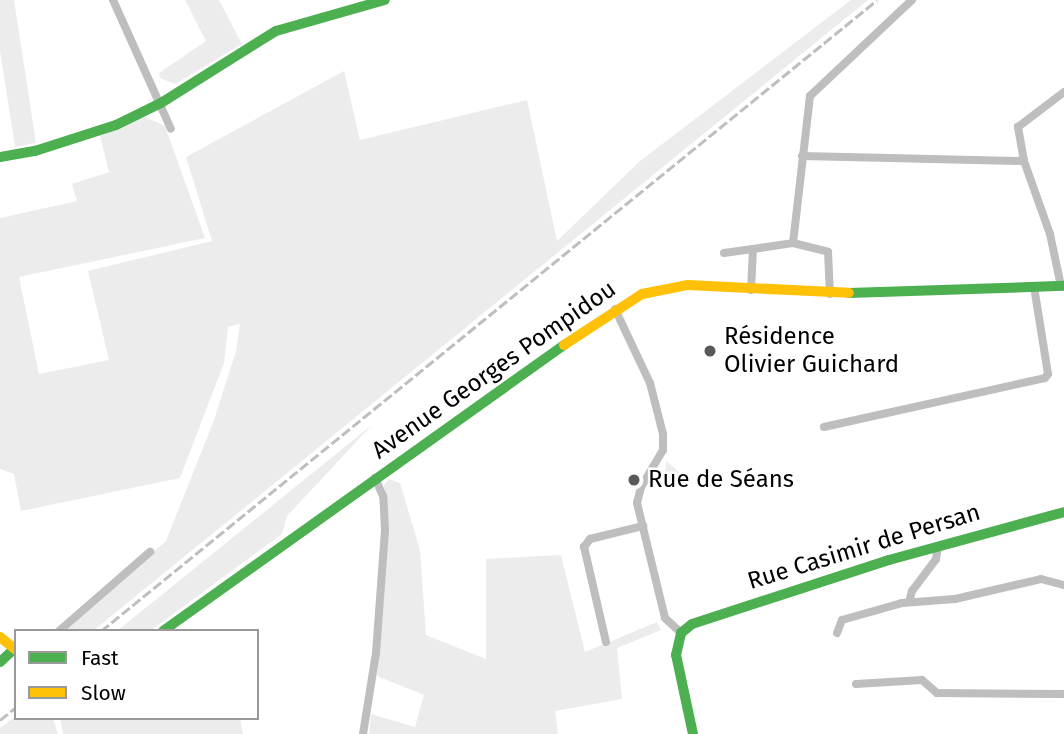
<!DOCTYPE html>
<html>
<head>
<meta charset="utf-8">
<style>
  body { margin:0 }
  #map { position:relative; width:1064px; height:734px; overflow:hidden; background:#fff; font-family:"Fira Sans",sans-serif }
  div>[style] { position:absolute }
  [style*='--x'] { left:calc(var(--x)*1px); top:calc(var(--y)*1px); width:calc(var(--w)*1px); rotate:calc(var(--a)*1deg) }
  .green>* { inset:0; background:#ececec }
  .street>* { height:8px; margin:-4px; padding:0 4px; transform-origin:4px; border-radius:4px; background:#bebebe }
  .fast>* { height:10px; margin:-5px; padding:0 5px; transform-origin:5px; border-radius:5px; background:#4caf50 }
  .slow>* { height:10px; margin:-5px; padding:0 5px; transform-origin:5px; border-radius:5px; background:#ffc107 }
  .rail>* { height:2.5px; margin-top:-1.25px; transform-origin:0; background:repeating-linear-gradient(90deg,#bebebe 0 10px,transparent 0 13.5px) }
  .dots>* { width:19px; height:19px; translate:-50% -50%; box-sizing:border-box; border:4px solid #fff; border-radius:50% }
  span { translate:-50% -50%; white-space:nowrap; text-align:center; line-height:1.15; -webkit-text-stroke:5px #fff; paint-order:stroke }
  .poi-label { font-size:24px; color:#000 }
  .left { translate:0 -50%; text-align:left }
  .street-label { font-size:24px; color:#000 }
  .legend { position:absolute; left:14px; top:629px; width:245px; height:91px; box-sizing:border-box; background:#fff; border:2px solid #999; margin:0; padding:9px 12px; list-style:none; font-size:21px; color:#000 }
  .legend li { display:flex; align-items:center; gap:14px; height:35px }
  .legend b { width:35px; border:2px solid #999 }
</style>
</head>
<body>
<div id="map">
  <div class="green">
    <i style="clip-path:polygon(0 0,14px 0,36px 143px,15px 147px,0 51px)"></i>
    <i style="clip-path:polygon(185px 0,219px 0,242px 44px,175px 84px,160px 78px,159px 73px,206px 41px)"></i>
    <i style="clip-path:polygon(851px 0,868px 0,93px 631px,65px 631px,166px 541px,214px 420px,236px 351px,240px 324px,228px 327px,224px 363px,180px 478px,21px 511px,14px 474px,0 469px,0 218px,77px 201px,72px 184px,109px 172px,100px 136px,143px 116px,165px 126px,205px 238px,19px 277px,39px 374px,109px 360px,88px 271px,212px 241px,186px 157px,344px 71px,360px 140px,527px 100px,557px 241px,640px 161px)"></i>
    <i style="clip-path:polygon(372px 425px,287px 516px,282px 534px,150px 631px,117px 631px)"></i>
    <i style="clip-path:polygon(666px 461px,678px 471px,681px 482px,671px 490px,664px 484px)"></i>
    <i style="clip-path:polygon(389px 479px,400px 483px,420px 550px,426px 635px,486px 659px,486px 559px,561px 555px,585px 652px,657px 622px,661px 630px,617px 648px,622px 699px,555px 711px,558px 734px,369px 734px,371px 714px,415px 727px,424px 695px,377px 676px,387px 533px,384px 485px)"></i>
    <i style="clip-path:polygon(16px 716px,53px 718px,58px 734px,0 734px,0 728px)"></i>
    <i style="clip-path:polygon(60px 718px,240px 718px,243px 734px,63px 734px)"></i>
  </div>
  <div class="street">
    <i style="--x:113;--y:0;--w:141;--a:65.8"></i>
    <i style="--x:802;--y:156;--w:222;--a:1.3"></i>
    <i style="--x:1024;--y:161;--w:77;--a:70.4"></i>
    <i style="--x:1050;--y:234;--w:53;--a:78.1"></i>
    <i style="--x:1024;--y:161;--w:35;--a:-100"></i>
    <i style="--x:1018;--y:127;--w:58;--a:-37.3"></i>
    <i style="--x:793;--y:243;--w:148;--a:-83.4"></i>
    <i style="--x:810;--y:96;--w:140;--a:-43.3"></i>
    <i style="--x:724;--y:253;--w:29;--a:-8"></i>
    <i style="--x:751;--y:290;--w:41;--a:-87.2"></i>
    <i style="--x:753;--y:249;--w:40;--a:-8.5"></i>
    <i style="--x:793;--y:243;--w:36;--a:14"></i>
    <i style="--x:828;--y:252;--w:42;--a:87.3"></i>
    <i style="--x:615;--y:309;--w:82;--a:64.7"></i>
    <i style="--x:650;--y:383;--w:53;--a:75.7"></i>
    <i style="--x:663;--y:434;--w:16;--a:90"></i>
    <i style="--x:663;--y:450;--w:43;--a:120.7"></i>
    <i style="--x:641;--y:487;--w:16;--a:104"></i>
    <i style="--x:637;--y:503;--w:118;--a:76.3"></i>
    <i style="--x:665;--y:618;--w:22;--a:43"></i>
    <i style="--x:824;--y:427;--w:226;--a:-12.5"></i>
    <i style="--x:1045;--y:378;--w:5;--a:-53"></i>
    <i style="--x:1048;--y:374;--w:88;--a:-99.1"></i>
    <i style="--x:909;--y:602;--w:11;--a:-75"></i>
    <i style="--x:912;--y:591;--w:40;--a:-53"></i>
    <i style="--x:936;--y:559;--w:13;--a:-81"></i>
    <i style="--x:59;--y:631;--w:121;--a:-41"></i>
    <i style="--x:837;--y:633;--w:14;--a:-69"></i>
    <i style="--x:842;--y:620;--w:62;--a:-15.8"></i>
    <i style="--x:902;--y:603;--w:53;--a:-4.3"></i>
    <i style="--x:955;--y:599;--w:88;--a:-13.1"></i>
    <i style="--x:1041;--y:579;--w:24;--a:15"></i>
    <i style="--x:606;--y:642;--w:98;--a:-103"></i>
    <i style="--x:584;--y:547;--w:10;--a:-53"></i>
    <i style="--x:590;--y:539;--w:55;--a:-13.8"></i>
    <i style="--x:856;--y:684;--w:66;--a:-3.5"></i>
    <i style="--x:922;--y:680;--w:20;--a:41"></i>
    <i style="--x:937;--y:693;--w:127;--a:0.5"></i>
    <i style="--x:363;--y:734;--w:82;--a:-80.9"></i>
    <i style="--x:376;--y:653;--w:124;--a:-85.8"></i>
    <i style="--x:385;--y:529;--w:33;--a:-93"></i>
    <i style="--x:383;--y:496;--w:20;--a:-114"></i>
  </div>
  <div class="fast">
    <i style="--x:0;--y:157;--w:36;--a:-10"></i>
    <i style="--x:35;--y:151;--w:85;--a:-17.8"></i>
    <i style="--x:116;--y:125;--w:50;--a:-26.1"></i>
    <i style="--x:161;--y:103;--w:136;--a:-32.1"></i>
    <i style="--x:276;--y:31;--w:113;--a:-15.9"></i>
    <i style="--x:849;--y:293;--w:215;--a:-1.9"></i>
    <i style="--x:163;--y:631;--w:493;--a:-35.5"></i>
    <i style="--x:0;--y:662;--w:19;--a:-43"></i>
    <i style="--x:693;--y:734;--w:81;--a:-102.1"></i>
    <i style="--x:676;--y:655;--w:23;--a:-77"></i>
    <i style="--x:681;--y:633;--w:14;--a:-39"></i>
    <i style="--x:692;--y:624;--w:207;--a:-18"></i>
    <i style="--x:889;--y:560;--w:181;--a:-15.3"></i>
  </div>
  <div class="slow">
    <i style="--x:564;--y:345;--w:93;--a:-33.2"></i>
    <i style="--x:642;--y:294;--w:47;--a:-11.1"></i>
    <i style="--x:688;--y:285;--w:161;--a:2.8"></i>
    <i style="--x:0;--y:637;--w:21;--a:39"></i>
  </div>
  <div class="rail">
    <i style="--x:101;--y:631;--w:1000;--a:-39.12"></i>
    <i style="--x:0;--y:720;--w:21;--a:-39"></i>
  </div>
  <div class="dots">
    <i style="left:710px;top:351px;background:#595959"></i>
    <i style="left:634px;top:480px;background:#595959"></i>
  </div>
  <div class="poi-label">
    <span class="left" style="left:724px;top:351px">Résidence<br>Olivier Guichard</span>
    <span class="left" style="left:648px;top:480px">Rue de Séans</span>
  </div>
  <div class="street-label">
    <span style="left:494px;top:370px;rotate:-35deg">Avenue Georges Pompidou</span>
    <span style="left:864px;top:547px;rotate:-17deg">Rue Casimir de Persan</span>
  </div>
  <ul class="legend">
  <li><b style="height:9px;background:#4caf50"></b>Fast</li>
  <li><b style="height:9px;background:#ffc107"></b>Slow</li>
  </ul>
</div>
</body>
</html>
